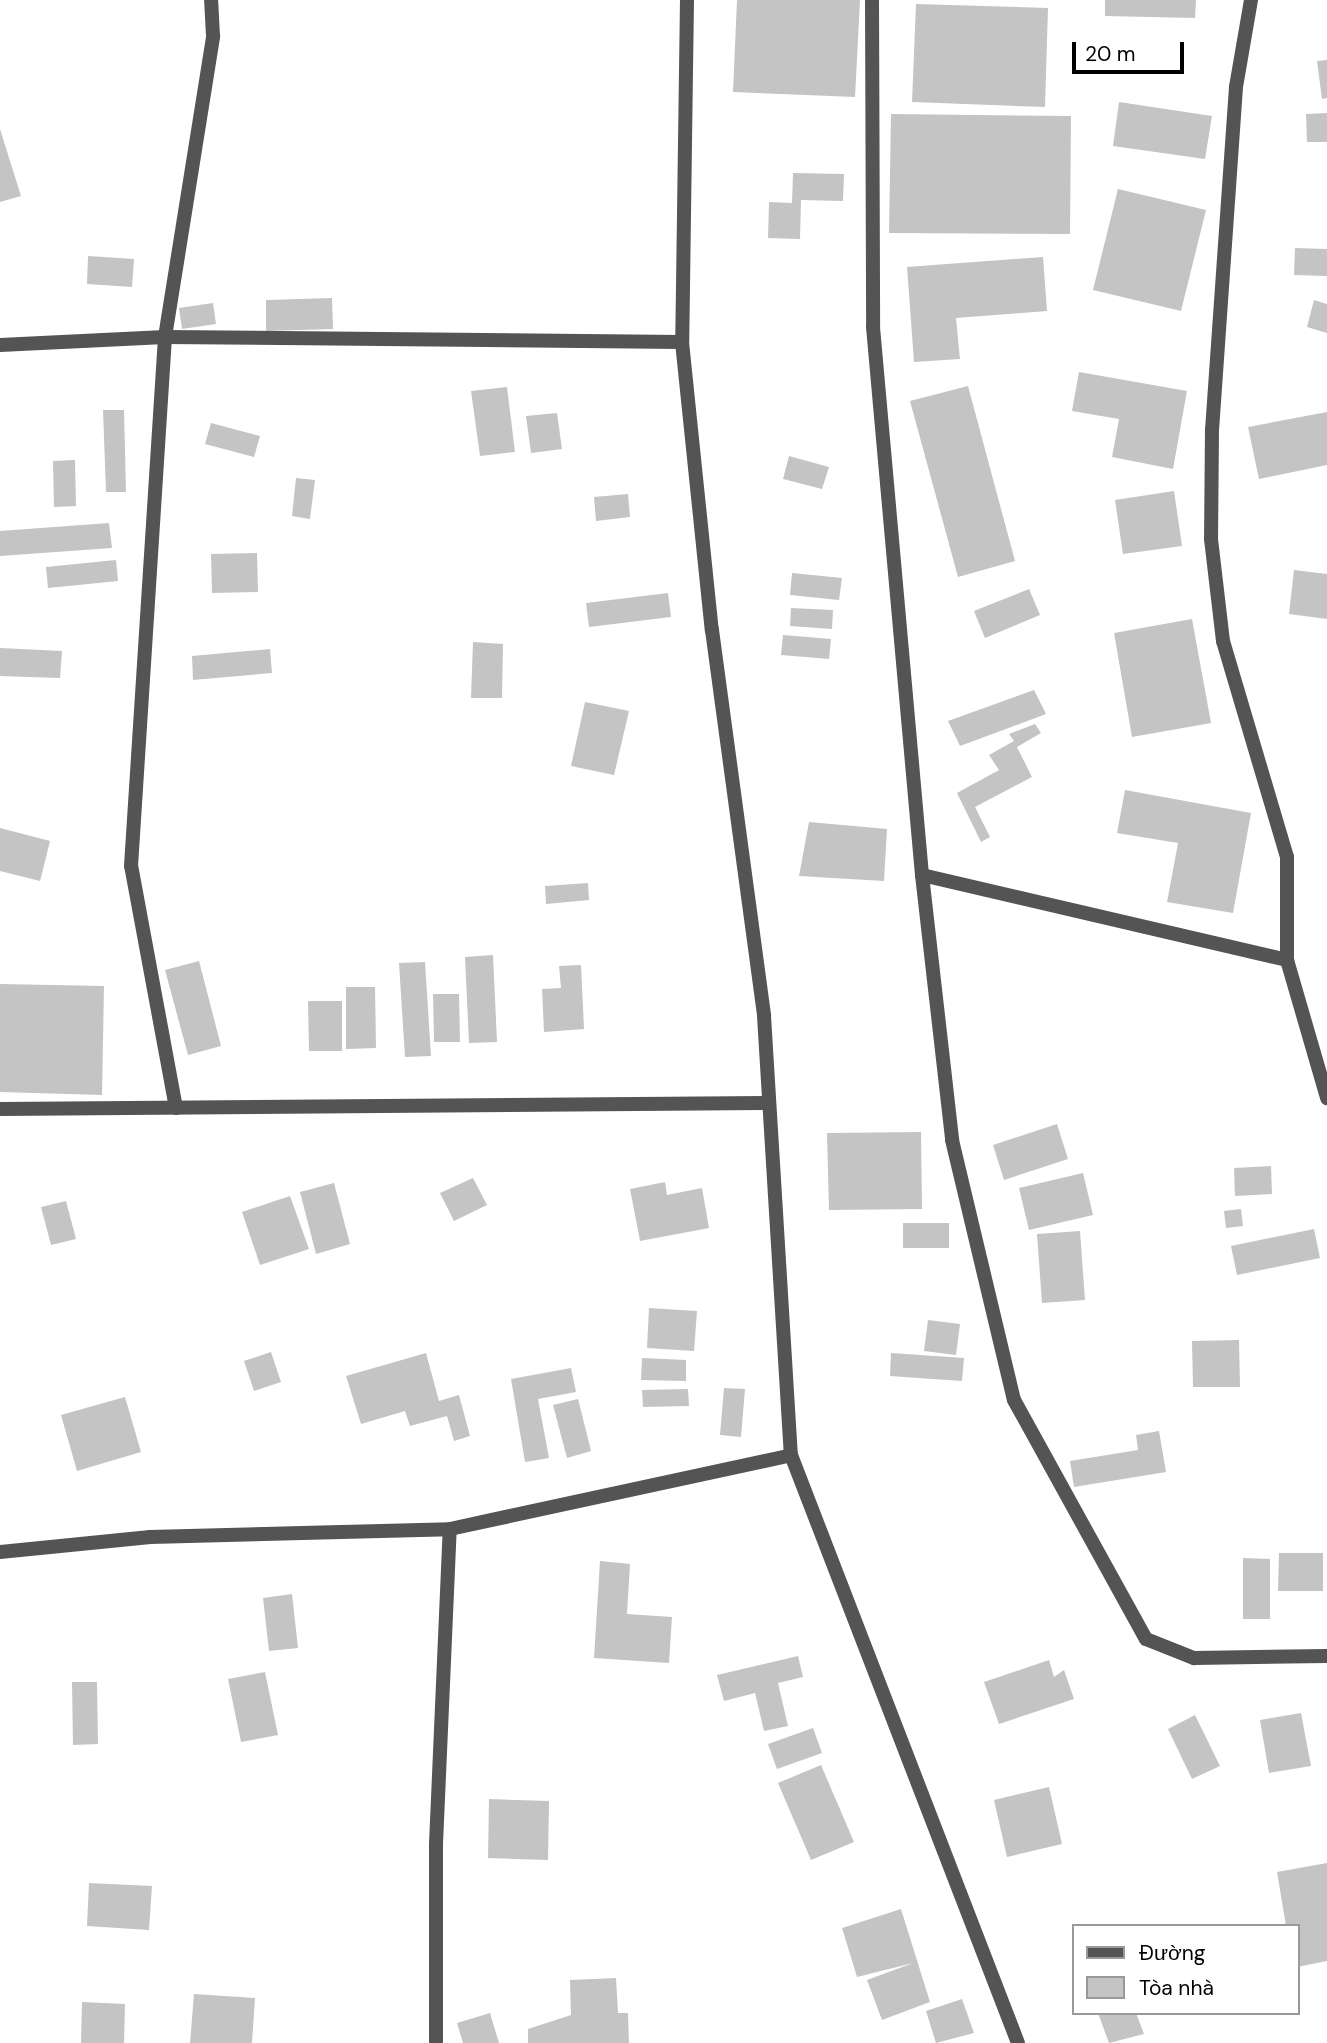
<!DOCTYPE html>
<html>
<head>
<meta charset="utf-8">
<style>
  body { margin:0 }
  #map { position:relative; width:1327px; height:2043px; overflow:hidden; background:#fff; font-family:"DM Sans",sans-serif }
  div>[style] { position:absolute }
  [style*='--x'] { left:calc(var(--x)*1px); top:calc(var(--y)*1px); width:calc(var(--w)*1px); rotate:calc(var(--a)*1deg) }
  .building>* { inset:0; background:#c4c4c4 }
  .street>* { height:14px; margin:-7px; padding:0 7px; transform-origin:7px; border-radius:7px; background:#545454 }
  span { translate:-50% -50%; white-space:nowrap; text-align:center; line-height:1.15; -webkit-text-stroke:5px #fff; paint-order:stroke }
  .legend { position:absolute; left:1072px; top:1924px; width:228px; height:91px; box-sizing:border-box; background:#fff; border:2px solid #999; margin:0; padding:9px 12px; list-style:none; font-size:21px; color:#000 }
  .legend li { display:flex; align-items:center; gap:14px; height:35px }
  .legend b { width:35px; border:2px solid #999 }
  .scale { position:absolute; left:1072px; top:42px; width:112px; height:32px; box-sizing:border-box; border:4px solid #000; border-top:0; padding-left:9px; font-size:21px; line-height:24px; white-space:nowrap; color:#000; -webkit-text-stroke:5px #fff; paint-order:stroke }
</style>
</head>
<body>
<div id="map">
  <div class="building">
    <i style="clip-path:polygon(737px 0,860px 0,855px 97px,733px 92px)"></i>
    <i style="clip-path:polygon(1105px 0,1196px 0,1195px 18px,1105px 16px)"></i>
    <i style="clip-path:polygon(916px 4px,1048px 8px,1045px 107px,912px 102px)"></i>
    <i style="clip-path:polygon(1327px 60px,1327px 98px,1322px 99px,1317px 61px)"></i>
    <i style="clip-path:polygon(1119px 102px,1212px 116px,1205px 159px,1113px 146px)"></i>
    <i style="clip-path:polygon(1327px 113px,1327px 142px,1307px 142px,1306px 114px)"></i>
    <i style="clip-path:polygon(891px 114px,1071px 116px,1070px 234px,889px 233px)"></i>
    <i style="clip-path:polygon(0 129px,21px 196px,0 202px)"></i>
    <i style="clip-path:polygon(793px 173px,844px 174px,843px 201px,801px 200px,800px 239px,768px 238px,769px 202px,792px 203px)"></i>
    <i style="clip-path:polygon(1118px 189px,1206px 210px,1181px 311px,1093px 290px)"></i>
    <i style="clip-path:polygon(1295px 248px,1327px 249px,1327px 276px,1294px 275px)"></i>
    <i style="clip-path:polygon(88px 256px,134px 259px,132px 287px,87px 284px)"></i>
    <i style="clip-path:polygon(1043px 257px,1047px 311px,956px 318px,960px 359px,914px 362px,907px 267px)"></i>
    <i style="clip-path:polygon(332px 298px,333px 329px,266px 331px,266px 300px)"></i>
    <i style="clip-path:polygon(1314px 300px,1327px 304px,1327px 333px,1307px 327px)"></i>
    <i style="clip-path:polygon(213px 303px,216px 324px,182px 329px,179px 308px)"></i>
    <i style="clip-path:polygon(1079px 372px,1187px 391px,1173px 469px,1112px 457px,1119px 419px,1072px 411px)"></i>
    <i style="clip-path:polygon(968px 386px,1015px 561px,958px 577px,910px 401px)"></i>
    <i style="clip-path:polygon(507px 387px,515px 452px,480px 456px,471px 391px)"></i>
    <i style="clip-path:polygon(103px 410px,124px 410px,126px 492px,106px 492px)"></i>
    <i style="clip-path:polygon(1327px 412px,1327px 465px,1259px 479px,1248px 427px)"></i>
    <i style="clip-path:polygon(557px 413px,562px 449px,531px 453px,526px 416px)"></i>
    <i style="clip-path:polygon(211px 423px,260px 436px,254px 457px,205px 444px)"></i>
    <i style="clip-path:polygon(789px 456px,829px 467px,822px 489px,783px 479px)"></i>
    <i style="clip-path:polygon(75px 460px,76px 506px,54px 507px,53px 461px)"></i>
    <i style="clip-path:polygon(296px 478px,315px 480px,310px 519px,292px 516px)"></i>
    <i style="clip-path:polygon(1174px 491px,1182px 546px,1123px 554px,1115px 500px)"></i>
    <i style="clip-path:polygon(628px 494px,630px 517px,596px 521px,594px 497px)"></i>
    <i style="clip-path:polygon(109px 523px,112px 548px,0 556px,0 531px)"></i>
    <i style="clip-path:polygon(257px 553px,258px 592px,212px 593px,211px 554px)"></i>
    <i style="clip-path:polygon(116px 560px,118px 581px,48px 588px,46px 567px)"></i>
    <i style="clip-path:polygon(1294px 570px,1327px 574px,1327px 619px,1289px 614px)"></i>
    <i style="clip-path:polygon(792px 573px,842px 578px,839px 600px,790px 595px)"></i>
    <i style="clip-path:polygon(1029px 589px,1040px 615px,985px 638px,974px 611px)"></i>
    <i style="clip-path:polygon(668px 593px,671px 617px,589px 627px,586px 603px)"></i>
    <i style="clip-path:polygon(791px 608px,833px 610px,832px 629px,790px 626px)"></i>
    <i style="clip-path:polygon(1192px 619px,1211px 723px,1132px 737px,1114px 633px)"></i>
    <i style="clip-path:polygon(783px 635px,831px 639px,829px 659px,781px 655px)"></i>
    <i style="clip-path:polygon(473px 642px,503px 644px,502px 698px,471px 698px)"></i>
    <i style="clip-path:polygon(0 648px,62px 651px,60px 678px,0 676px)"></i>
    <i style="clip-path:polygon(270px 649px,272px 673px,193px 680px,192px 656px)"></i>
    <i style="clip-path:polygon(1034px 690px,1046px 714px,960px 746px,948px 721px)"></i>
    <i style="clip-path:polygon(585px 702px,629px 711px,614px 775px,571px 766px)"></i>
    <i style="clip-path:polygon(1035px 724px,1041px 733px,1017px 747px,1032px 777px,975px 807px,990px 837px,981px 842px,957px 793px,999px 770px,989px 755px,1014px 741px,1009px 734px)"></i>
    <i style="clip-path:polygon(1125px 790px,1251px 813px,1233px 913px,1167px 902px,1178px 843px,1117px 833px)"></i>
    <i style="clip-path:polygon(809px 822px,887px 829px,884px 881px,799px 876px)"></i>
    <i style="clip-path:polygon(0 828px,50px 841px,40px 881px,0 871px)"></i>
    <i style="clip-path:polygon(588px 883px,589px 900px,546px 904px,545px 886px)"></i>
    <i style="clip-path:polygon(493px 955px,497px 1042px,469px 1043px,465px 957px)"></i>
    <i style="clip-path:polygon(199px 961px,221px 1046px,188px 1055px,165px 970px)"></i>
    <i style="clip-path:polygon(425px 962px,431px 1056px,405px 1057px,399px 963px)"></i>
    <i style="clip-path:polygon(581px 965px,584px 1029px,544px 1032px,542px 989px,561px 988px,559px 966px)"></i>
    <i style="clip-path:polygon(0 984px,104px 986px,102px 1095px,0 1092px)"></i>
    <i style="clip-path:polygon(346px 987px,375px 987px,376px 1048px,346px 1049px)"></i>
    <i style="clip-path:polygon(433px 994px,459px 994px,460px 1042px,434px 1042px)"></i>
    <i style="clip-path:polygon(308px 1001px,342px 1001px,342px 1051px,309px 1051px)"></i>
    <i style="clip-path:polygon(1057px 1124px,1068px 1159px,1004px 1180px,993px 1145px)"></i>
    <i style="clip-path:polygon(921px 1132px,922px 1209px,829px 1210px,827px 1133px)"></i>
    <i style="clip-path:polygon(1271px 1166px,1272px 1194px,1235px 1196px,1234px 1168px)"></i>
    <i style="clip-path:polygon(1083px 1173px,1093px 1215px,1029px 1230px,1019px 1188px)"></i>
    <i style="clip-path:polygon(473px 1178px,487px 1205px,454px 1221px,440px 1193px)"></i>
    <i style="clip-path:polygon(665px 1182px,667px 1195px,702px 1188px,709px 1228px,640px 1241px,630px 1189px)"></i>
    <i style="clip-path:polygon(334px 1183px,350px 1244px,316px 1254px,300px 1192px)"></i>
    <i style="clip-path:polygon(290px 1196px,309px 1249px,260px 1265px,242px 1212px)"></i>
    <i style="clip-path:polygon(66px 1201px,76px 1239px,51px 1245px,41px 1207px)"></i>
    <i style="clip-path:polygon(1241px 1209px,1243px 1226px,1226px 1228px,1224px 1211px)"></i>
    <i style="clip-path:polygon(903px 1223px,949px 1223px,949px 1248px,903px 1248px)"></i>
    <i style="clip-path:polygon(1314px 1229px,1320px 1258px,1237px 1275px,1231px 1246px)"></i>
    <i style="clip-path:polygon(1080px 1231px,1085px 1300px,1042px 1303px,1037px 1234px)"></i>
    <i style="clip-path:polygon(649px 1308px,697px 1311px,694px 1351px,647px 1348px)"></i>
    <i style="clip-path:polygon(928px 1320px,960px 1324px,956px 1355px,924px 1351px)"></i>
    <i style="clip-path:polygon(1239px 1340px,1240px 1387px,1193px 1387px,1192px 1341px)"></i>
    <i style="clip-path:polygon(271px 1352px,281px 1382px,254px 1391px,244px 1361px)"></i>
    <i style="clip-path:polygon(426px 1353px,439px 1401px,459px 1395px,470px 1436px,454px 1441px,447px 1416px,410px 1426px,405px 1411px,361px 1424px,346px 1376px)"></i>
    <i style="clip-path:polygon(891px 1353px,964px 1358px,962px 1381px,890px 1376px)"></i>
    <i style="clip-path:polygon(642px 1358px,686px 1360px,686px 1381px,641px 1380px)"></i>
    <i style="clip-path:polygon(571px 1368px,576px 1392px,538px 1399px,549px 1458px,525px 1462px,511px 1379px)"></i>
    <i style="clip-path:polygon(724px 1388px,745px 1389px,741px 1437px,720px 1435px)"></i>
    <i style="clip-path:polygon(688px 1389px,689px 1406px,643px 1407px,642px 1390px)"></i>
    <i style="clip-path:polygon(125px 1397px,141px 1452px,77px 1471px,61px 1415px)"></i>
    <i style="clip-path:polygon(578px 1399px,591px 1451px,567px 1458px,553px 1405px)"></i>
    <i style="clip-path:polygon(1159px 1431px,1166px 1472px,1074px 1487px,1070px 1461px,1138px 1450px,1136px 1435px)"></i>
    <i style="clip-path:polygon(1279px 1553px,1323px 1553px,1323px 1591px,1278px 1591px)"></i>
    <i style="clip-path:polygon(1243px 1558px,1270px 1559px,1270px 1619px,1243px 1619px)"></i>
    <i style="clip-path:polygon(600px 1561px,630px 1564px,627px 1614px,672px 1617px,669px 1663px,594px 1658px)"></i>
    <i style="clip-path:polygon(292px 1594px,298px 1648px,269px 1651px,263px 1598px)"></i>
    <i style="clip-path:polygon(798px 1656px,803px 1677px,778px 1683px,788px 1726px,764px 1731px,755px 1693px,724px 1701px,717px 1675px)"></i>
    <i style="clip-path:polygon(1049px 1660px,1054px 1677px,1064px 1670px,1074px 1699px,999px 1724px,984px 1682px)"></i>
    <i style="clip-path:polygon(265px 1672px,278px 1735px,241px 1742px,228px 1679px)"></i>
    <i style="clip-path:polygon(72px 1682px,97px 1682px,98px 1744px,73px 1745px)"></i>
    <i style="clip-path:polygon(1301px 1713px,1311px 1766px,1269px 1773px,1260px 1720px)"></i>
    <i style="clip-path:polygon(1195px 1715px,1220px 1766px,1192px 1779px,1168px 1729px)"></i>
    <i style="clip-path:polygon(813px 1728px,822px 1753px,777px 1769px,768px 1744px)"></i>
    <i style="clip-path:polygon(821px 1765px,854px 1842px,811px 1860px,778px 1783px)"></i>
    <i style="clip-path:polygon(1049px 1787px,1062px 1844px,1007px 1857px,994px 1800px)"></i>
    <i style="clip-path:polygon(489px 1799px,549px 1801px,548px 1860px,488px 1858px)"></i>
    <i style="clip-path:polygon(1327px 1863px,1327px 1961px,1297px 1967px,1297px 1926px,1286px 1926px,1277px 1872px)"></i>
    <i style="clip-path:polygon(89px 1883px,152px 1886px,149px 1930px,87px 1926px)"></i>
    <i style="clip-path:polygon(901px 1909px,930px 2002px,882px 2020px,867px 1980px,913px 1963px,857px 1977px,842px 1928px)"></i>
    <i style="clip-path:polygon(616px 1978px,618px 2013px,628px 2013px,629px 2043px,528px 2043px,528px 2029px,571px 2015px,570px 1980px)"></i>
    <i style="clip-path:polygon(194px 1994px,255px 1998px,252px 2043px,190px 2043px)"></i>
    <i style="clip-path:polygon(962px 1999px,974px 2033px,936px 2043px,926px 2011px)"></i>
    <i style="clip-path:polygon(82px 2002px,125px 2004px,124px 2043px,81px 2043px)"></i>
    <i style="clip-path:polygon(490px 2013px,499px 2043px,463px 2043px,457px 2023px)"></i>
    <i style="clip-path:polygon(1098px 2013px,1136px 2013px,1144px 2034px,1109px 2043px)"></i>
  </div>
  <div class="street">
    <i style="--x:687;--y:0;--w:342;--a:90.8"></i>
    <i style="--x:682;--y:342;--w:290;--a:84.1"></i>
    <i style="--x:712;--y:630;--w:389;--a:82.3"></i>
    <i style="--x:764;--y:1016;--w:440;--a:86.5"></i>
    <i style="--x:791;--y:1455;--w:630;--a:68.89"></i>
    <i style="--x:872;--y:0;--w:327;--a:89.8"></i>
    <i style="--x:873;--y:327;--w:550;--a:84.89"></i>
    <i style="--x:922;--y:875;--w:267;--a:83.5"></i>
    <i style="--x:952;--y:1140;--w:267;--a:76.6"></i>
    <i style="--x:1014;--y:1400;--w:273;--a:61.1"></i>
    <i style="--x:1146;--y:1639;--w:52;--a:21.6"></i>
    <i style="--x:1194;--y:1658;--w:133;--a:-0.9"></i>
    <i style="--x:1251;--y:0;--w:88;--a:99.8"></i>
    <i style="--x:1236;--y:87;--w:343;--a:94"></i>
    <i style="--x:1212;--y:429;--w:110;--a:90.5"></i>
    <i style="--x:1211;--y:539;--w:103;--a:83.3"></i>
    <i style="--x:1223;--y:641;--w:225;--a:73.5"></i>
    <i style="--x:1287;--y:857;--w:103;--a:90"></i>
    <i style="--x:1287;--y:960;--w:144;--a:73.8"></i>
    <i style="--x:0;--y:345;--w:165;--a:-2.8"></i>
    <i style="--x:165;--y:337;--w:517;--a:0.55"></i>
    <i style="--x:922;--y:875;--w:375;--a:13.1"></i>
    <i style="--x:176;--y:1108;--w:246;--a:-100.5"></i>
    <i style="--x:131;--y:866;--w:530;--a:-86.32"></i>
    <i style="--x:165;--y:337;--w:305;--a:-80.9"></i>
    <i style="--x:213;--y:36;--w:36;--a:-93"></i>
    <i style="--x:0;--y:1109;--w:769;--a:-0.45"></i>
    <i style="--x:0;--y:1552;--w:151;--a:-5.7"></i>
    <i style="--x:150;--y:1537;--w:300;--a:-1.5"></i>
    <i style="--x:450;--y:1529;--w:349;--a:-12.2"></i>
    <i style="--x:436;--y:2043;--w:199;--a:-90"></i>
    <i style="--x:436;--y:1844;--w:315;--a:-87.5"></i>
  </div>
  <ul class="legend">
  <li><b style="height:9px;background:#545454"></b>Đường</li>
  <li><b style="height:19px;background:#c4c4c4"></b>Tòa nhà</li>
  </ul>
  <div class="scale">20 m</div>
</div>
</body>
</html>
